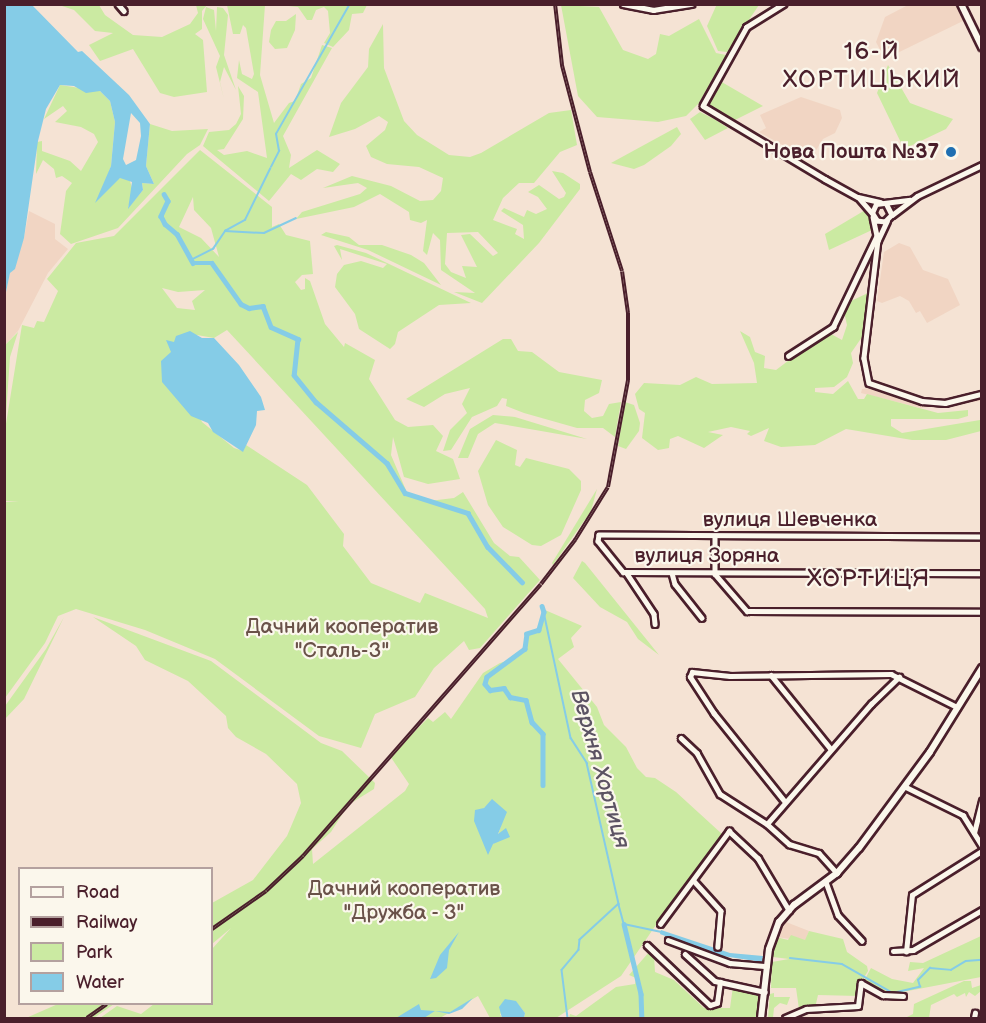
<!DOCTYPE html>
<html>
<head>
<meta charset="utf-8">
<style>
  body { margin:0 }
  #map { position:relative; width:986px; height:1023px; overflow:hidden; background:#f5e3d4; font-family:"Balsamiq Sans",sans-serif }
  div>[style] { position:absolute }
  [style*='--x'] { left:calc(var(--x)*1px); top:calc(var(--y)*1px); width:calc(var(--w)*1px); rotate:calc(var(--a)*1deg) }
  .built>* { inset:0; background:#f1d5c3 }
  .green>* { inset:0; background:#cbeaa2 }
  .water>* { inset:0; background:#85cce7 }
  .stream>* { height:1.5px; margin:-0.75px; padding:0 0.75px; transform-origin:0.75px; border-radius:0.75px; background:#85cce7 }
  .river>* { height:4.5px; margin:-2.25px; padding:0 2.25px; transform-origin:2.25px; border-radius:2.25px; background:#85cce7 }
  .roads { filter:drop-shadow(2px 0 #4a1f2b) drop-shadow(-2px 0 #4a1f2b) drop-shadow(0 2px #4a1f2b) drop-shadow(0 -2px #4a1f2b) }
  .minor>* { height:4.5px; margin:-2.25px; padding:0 2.25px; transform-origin:2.25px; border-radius:2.25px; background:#fbf7ec }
  .major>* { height:6px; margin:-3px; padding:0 3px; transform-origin:3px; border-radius:3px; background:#fbf7ec }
  .rail>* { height:4px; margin-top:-2px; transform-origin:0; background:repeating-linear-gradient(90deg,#fbf7ec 0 4.5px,#4a1f2b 0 9px); box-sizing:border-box; border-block:2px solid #4a1f2b }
  .dots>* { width:16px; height:16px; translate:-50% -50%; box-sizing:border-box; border:3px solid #fbf7ec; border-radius:50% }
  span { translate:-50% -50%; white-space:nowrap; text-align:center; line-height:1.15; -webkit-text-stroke:4.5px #fbf7ec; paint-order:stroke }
  .poi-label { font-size:21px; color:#4a1f2b; font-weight:700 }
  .right { translate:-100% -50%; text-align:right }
  .street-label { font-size:21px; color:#4a1f2b }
  .park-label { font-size:21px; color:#6a5249 }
  .water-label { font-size:22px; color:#5c5363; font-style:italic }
  .quarter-label { font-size:24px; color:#4a1f2b; letter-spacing:1.5px }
  .frame { position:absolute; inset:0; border:6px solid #4a1f2b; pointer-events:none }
  .legend { position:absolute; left:18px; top:867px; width:195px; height:138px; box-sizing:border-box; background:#fbf7ec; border:2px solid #b4a19f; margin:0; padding:8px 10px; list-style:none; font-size:18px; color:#4a1f2b }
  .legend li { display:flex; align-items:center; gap:12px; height:30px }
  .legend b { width:30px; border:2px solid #b4a19f }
</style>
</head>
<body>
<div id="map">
  <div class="built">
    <i style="clip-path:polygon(910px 4px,957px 5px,965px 20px,885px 59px,876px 42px,885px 17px)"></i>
    <i style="clip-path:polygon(801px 97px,840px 110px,842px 118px,835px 133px,823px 139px,810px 160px,759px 132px,766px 128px,760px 115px)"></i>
    <i style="clip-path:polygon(29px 211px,55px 224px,55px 239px,68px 249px,48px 273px,18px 331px,5px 345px,5px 297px,10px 273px,24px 238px)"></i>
    <i style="clip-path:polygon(899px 243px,910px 247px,923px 270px,948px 279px,960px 305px,927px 323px,920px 311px,916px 313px,909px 301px,900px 296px,882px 303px,877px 301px,884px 252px)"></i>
    <i style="clip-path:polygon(872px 388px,920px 402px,938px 404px,981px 396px,981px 401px,921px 408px,861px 393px,862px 389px)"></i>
    <i style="clip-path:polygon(786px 922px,809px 931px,805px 941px,776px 937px)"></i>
  </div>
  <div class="green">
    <i style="clip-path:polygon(270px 4px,367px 4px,367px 5px,363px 13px,352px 14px,349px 30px,333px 47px,324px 43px,330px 33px,328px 11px,324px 7px,316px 10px,312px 20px,307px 20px,298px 7px)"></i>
    <i style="clip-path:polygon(717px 4px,759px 5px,727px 52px,718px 51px,707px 26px)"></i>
    <i style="clip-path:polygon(59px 5px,99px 5px,105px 15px,133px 35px,162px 37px,190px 24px,198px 13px,196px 5px,207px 5px,202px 11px,202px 29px,195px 34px,203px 40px,207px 92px,174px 97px,160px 93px,133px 49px,100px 61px,89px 45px,113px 33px,95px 31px,74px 10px)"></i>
    <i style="clip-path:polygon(227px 5px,265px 5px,260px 75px,274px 123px,289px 103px,295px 101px,301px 84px,311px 78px,322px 45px,332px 48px,283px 136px,291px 155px,289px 168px,317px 150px,340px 164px,333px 172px,317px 169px,301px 180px,291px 174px,269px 201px,203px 146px,209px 132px,229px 130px,236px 124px,241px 114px,238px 86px,244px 96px,243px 119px,224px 149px,217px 150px,224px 155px,247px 151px,267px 158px,258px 92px,237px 78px,239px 60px,242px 74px,252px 79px,254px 74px,246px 28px,243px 25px,240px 34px,233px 34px)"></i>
    <i style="clip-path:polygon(561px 5px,599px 7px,623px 50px,648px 59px,656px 54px,660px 34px,669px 36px,699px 19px,716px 53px,726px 55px,699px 103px,686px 116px,658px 122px,597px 117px,578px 96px)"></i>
    <i style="clip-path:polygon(206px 7px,214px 10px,216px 31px,217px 7px,223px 8px,228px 15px,224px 55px,236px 90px,224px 67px,220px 82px,224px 99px,216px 67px,220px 56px,203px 19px)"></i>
    <i style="clip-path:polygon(296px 14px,295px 30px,287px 48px,275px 49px,269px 42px,271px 30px,276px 21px,286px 21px)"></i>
    <i style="clip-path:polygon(evenodd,383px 24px,384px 68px,404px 121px,417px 135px,449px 155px,470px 157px,481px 153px,549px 113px,571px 110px,577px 145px,560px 152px,534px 183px,519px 183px,503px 198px,493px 220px,517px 229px,515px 234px,524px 239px,523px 225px,501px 211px,504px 208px,524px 217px,527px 210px,536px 214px,547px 209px,538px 197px,528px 192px,539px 185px,559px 199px,564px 197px,566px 193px,552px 171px,563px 173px,580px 184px,580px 189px,539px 243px,482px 303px,454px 292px,475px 293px,441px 270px,440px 240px,433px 233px,427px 255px,423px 251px,427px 220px,421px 223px,410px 220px,409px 212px,380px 194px,354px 207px,296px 219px,302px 212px,360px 194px,367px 188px,358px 183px,323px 188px,352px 176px,391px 186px,420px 201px,433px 200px,441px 191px,443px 178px,419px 167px,387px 164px,371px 157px,366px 146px,385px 130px,388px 122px,379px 116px,355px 129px,329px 137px,341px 103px,368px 67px,369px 49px,383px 24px,478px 232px,498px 253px,493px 256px,470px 234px,461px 235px,477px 267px,462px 266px,466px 278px,451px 272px,445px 264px,447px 233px,478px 232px)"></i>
    <i style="clip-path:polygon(888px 65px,910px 103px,953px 119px,946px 129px,904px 149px,877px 93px)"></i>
    <i style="clip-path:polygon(720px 81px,763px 106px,735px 120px,708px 104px)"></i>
    <i style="clip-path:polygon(60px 85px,100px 91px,110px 101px,115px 122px,111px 166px,104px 186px,120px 178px,129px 178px,133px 191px,128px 208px,143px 190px,142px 183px,154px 184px,146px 166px,150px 124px,172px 131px,208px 129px,200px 145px,187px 154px,118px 228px,71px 244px,60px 234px,66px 191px,72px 183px,62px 176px,56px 178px,54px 169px,43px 160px,36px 174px,37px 142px,42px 141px,42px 151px,70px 161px,81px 171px,98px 142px,94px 134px,81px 127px,55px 122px,67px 111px,63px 106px,44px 119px)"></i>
    <i style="clip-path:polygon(700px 112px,714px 119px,728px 128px,705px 140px,690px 119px)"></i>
    <i style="clip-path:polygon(677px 127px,681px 134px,671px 146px,644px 165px,634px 169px,611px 163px)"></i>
    <i style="clip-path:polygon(evenodd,200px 150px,272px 207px,272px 227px,279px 224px,286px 235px,310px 241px,313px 274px,302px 275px,295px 282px,301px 290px,305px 289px,305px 278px,310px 281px,325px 324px,344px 347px,345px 343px,375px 360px,369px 379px,395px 420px,408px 427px,433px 425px,443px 436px,436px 451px,453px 459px,460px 479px,428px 484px,404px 477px,393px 437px,391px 455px,408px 495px,429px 501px,454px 498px,463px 492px,494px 543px,510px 556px,519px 557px,540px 580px,480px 648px,469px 650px,464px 641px,434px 668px,415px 697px,375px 714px,361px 748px,319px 736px,215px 659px,145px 630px,76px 609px,58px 616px,45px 643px,5px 698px,5px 502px,19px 502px,5px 501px,4px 436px,22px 325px,34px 328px,37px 321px,44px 322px,58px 291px,47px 279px,76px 243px,114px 236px,200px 150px,193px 197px,194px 210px,211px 228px,219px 257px,201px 238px,179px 227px,193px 197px,200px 150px,162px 288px,178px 292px,205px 290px,192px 301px,195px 310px,177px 308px,162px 288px,200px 150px,227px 330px,485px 609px,488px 618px,425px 593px,420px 603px,371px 583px,343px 546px,344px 534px,307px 485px,246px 445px,243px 451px,234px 448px,202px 422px,171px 353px,197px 335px,214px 338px,227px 330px)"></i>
    <i style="clip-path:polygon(867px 209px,872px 230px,829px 250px,825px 234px)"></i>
    <i style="clip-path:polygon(326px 232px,349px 237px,359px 245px,382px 245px,411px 255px,424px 263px,441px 285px,368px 250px,321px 235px)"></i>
    <i style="clip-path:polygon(337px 245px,366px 253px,471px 303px,439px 305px,398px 332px,395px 344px,390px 349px,359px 329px,355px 314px,335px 287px,337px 274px,344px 265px,361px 261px,383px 268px,387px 264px,340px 249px,342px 260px,334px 246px)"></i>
    <i style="clip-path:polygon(870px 292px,862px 337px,851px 353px,853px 363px,847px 377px,834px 387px,815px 388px,815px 392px,833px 394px,848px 381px,858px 399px,864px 399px,867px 394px,938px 413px,968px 410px,968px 416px,958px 419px,891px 419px,891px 426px,902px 433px,980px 420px,981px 431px,946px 440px,912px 440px,846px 429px,815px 445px,781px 447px,764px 441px,769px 428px,751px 436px,747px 434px,750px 431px,731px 427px,708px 432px,723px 435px,704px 448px,678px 436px,670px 439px,669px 448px,658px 450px,642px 438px,645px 413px,639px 409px,635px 394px,644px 383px,680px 385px,696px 377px,712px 384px,757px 383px,754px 363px,740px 331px,750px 337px,755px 352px,765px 356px,764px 368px,776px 370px,821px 336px,831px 334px,842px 340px,847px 325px,844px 312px,851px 301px)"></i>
    <i style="clip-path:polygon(18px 332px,10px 357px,5px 429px,5px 345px)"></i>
    <i style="clip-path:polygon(503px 339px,511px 339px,518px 351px,532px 352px,559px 372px,602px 380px,599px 393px,585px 400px,584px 411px,592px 418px,603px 416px,609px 404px,621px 402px,615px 437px,603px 428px,577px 428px,524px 413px,506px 406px,507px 399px,502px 398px,497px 406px,472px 417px,451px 450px,443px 451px,450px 430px,467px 413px,462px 404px,470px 388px,445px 394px,424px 407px,406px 399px)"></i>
    <i style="clip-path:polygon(625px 402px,634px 405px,640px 423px,639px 431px,626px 449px,618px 446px)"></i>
    <i style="clip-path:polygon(493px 415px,515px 417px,587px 439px,495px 423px,478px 434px,468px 458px,458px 458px,470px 429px)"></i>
    <i style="clip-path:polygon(496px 440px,517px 450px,515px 465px,520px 467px,526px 458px,569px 469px,581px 481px,581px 490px,561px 535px,541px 546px,532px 545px,503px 527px,488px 505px,478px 471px)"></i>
    <i style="clip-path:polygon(597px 489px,591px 511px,553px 565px,552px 563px)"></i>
    <i style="clip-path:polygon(582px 561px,585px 563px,659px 655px,638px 639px,627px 622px,600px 607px,573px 578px)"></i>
    <i style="clip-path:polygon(evenodd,545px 610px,582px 626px,571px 638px,574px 647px,558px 659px,597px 707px,604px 725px,626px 747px,637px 768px,646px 777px,655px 778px,676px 792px,722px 834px,721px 843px,660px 919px,621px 976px,556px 1018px,524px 1018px,525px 1013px,517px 1003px,500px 1014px,502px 1018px,490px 1018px,478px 996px,440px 1018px,100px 1018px,117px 1006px,141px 1014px,154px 1004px,212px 1004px,212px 949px,231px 928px,212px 944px,212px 903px,253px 880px,287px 836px,301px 803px,297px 784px,266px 754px,236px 737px,228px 728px,226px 716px,188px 681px,145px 660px,136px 646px,93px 617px,211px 661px,321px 743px,342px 751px,375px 783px,374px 789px,348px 805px,331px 832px,312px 849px,313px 864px,405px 791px,409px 784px,390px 756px,428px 718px,433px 722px,445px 712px,451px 719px,483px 673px,500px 663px,517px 658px,525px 649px,527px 634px,539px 630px,545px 610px,493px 801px,504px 816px,498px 835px,506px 834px,493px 844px,484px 841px,479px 812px,493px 801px)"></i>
    <i style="clip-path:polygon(64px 617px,24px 699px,5px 719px,5px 706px,46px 649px)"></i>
    <i style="clip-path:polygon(809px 931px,843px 939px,847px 952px,867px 966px,868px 971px,858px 987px,859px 996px,818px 995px,815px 1008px,799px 1009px,796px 988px,771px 988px,772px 962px,789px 959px,773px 957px,776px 937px,788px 940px,791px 935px,805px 940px)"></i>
    <i style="clip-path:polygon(981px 936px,981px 977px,892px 994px,864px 981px,871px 968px,892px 979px,913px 983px,924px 968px,908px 971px,910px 962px,923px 963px)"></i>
    <i style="clip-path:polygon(650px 951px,654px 956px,655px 972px,674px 980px,704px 1008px,730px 1008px,733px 986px,759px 994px,757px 1018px,569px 1018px,570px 1014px,576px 1016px,616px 987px,635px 984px,636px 978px,629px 975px)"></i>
    <i style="clip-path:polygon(964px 981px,971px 981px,972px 988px,981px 985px,981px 991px,975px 996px,969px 992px,966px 997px,965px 993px,957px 997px,954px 994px,931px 1005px,929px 1018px,905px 1018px,913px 1014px,914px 1004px)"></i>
    <i style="clip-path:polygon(774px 993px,774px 997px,790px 997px,787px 1005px,780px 1003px,774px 1008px,773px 1018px,768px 1018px,770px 994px)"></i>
    <i style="clip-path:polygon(58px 1004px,114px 1004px,94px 1018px,26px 1018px)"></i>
  </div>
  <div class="water">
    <i style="clip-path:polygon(evenodd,5px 4px,32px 5px,78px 52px,82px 51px,129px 95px,150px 124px,146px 166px,154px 184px,142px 183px,143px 190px,128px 209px,132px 182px,120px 178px,95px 203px,111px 166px,115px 122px,110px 101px,100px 91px,86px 93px,74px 86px,60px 85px,46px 109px,38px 141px,24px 238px,15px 269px,10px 273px,5px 297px,5px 4px,131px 113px,140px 123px,141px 136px,136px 160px,126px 165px,123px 159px,131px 113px)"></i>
    <i style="clip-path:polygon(190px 331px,202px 338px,214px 338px,239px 365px,261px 397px,265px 410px,257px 411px,256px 425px,243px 452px,213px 432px,208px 423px,191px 416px,162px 382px,161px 361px,171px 352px,166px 340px,174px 342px,176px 336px)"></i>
    <i style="clip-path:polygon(492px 799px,507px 812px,498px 834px,506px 828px,510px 837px,493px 844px,488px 855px,474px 821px,475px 810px,484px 808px)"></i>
    <i style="clip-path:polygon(661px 930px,730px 953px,763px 956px,762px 962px,716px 955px,660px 934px)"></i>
    <i style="clip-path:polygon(459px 932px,449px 950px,447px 968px,436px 978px,430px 979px,440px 955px)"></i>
    <i style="clip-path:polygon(473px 998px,462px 1009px,449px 1014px,435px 1011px,424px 1018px,396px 1018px,419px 1004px,421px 1010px,450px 1012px)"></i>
    <i style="clip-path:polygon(505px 999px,516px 1001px,525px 1013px,524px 1018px,502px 1018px,499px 1007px)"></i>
  </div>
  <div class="stream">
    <i style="--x:271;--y:167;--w:18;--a:-63"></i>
    <i style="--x:279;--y:151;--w:17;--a:-100"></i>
    <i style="--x:276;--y:134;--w:150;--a:-60.4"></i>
    <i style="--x:225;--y:231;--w:39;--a:3"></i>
    <i style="--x:264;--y:233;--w:35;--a:-25"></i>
    <i style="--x:191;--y:260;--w:25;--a:-27"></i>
    <i style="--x:213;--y:249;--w:22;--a:-56"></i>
    <i style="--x:225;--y:231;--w:23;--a:-29"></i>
    <i style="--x:245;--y:220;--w:57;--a:-63.9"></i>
    <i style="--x:544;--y:612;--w:129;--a:77.9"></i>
    <i style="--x:571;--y:738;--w:30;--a:57"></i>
    <i style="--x:587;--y:763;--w:145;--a:77.2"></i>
    <i style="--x:619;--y:904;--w:53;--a:137.3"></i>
    <i style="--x:580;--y:940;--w:10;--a:96"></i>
    <i style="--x:579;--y:950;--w:26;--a:130"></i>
    <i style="--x:562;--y:970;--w:48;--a:82.9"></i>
    <i style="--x:619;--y:905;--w:20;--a:75"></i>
    <i style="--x:624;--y:924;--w:38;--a:12"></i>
    <i style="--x:790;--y:958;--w:52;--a:6.6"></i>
    <i style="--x:842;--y:964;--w:59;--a:29.6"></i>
    <i style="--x:893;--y:993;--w:28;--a:-13"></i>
    <i style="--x:920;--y:987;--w:7;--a:-106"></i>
    <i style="--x:918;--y:980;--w:17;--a:-45"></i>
    <i style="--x:930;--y:968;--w:21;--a:5"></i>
    <i style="--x:951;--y:970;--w:17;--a:-31"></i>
    <i style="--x:966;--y:961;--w:16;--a:-4"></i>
  </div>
  <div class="river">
    <i style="--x:164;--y:194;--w:8;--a:60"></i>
    <i style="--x:168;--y:201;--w:17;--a:115"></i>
    <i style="--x:161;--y:216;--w:9;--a:63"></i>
    <i style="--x:165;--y:224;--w:16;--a:40"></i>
    <i style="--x:177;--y:234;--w:33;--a:61"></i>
    <i style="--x:193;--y:263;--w:19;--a:0"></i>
    <i style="--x:212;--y:263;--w:50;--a:54.7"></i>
    <i style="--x:241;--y:304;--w:9;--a:27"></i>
    <i style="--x:249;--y:308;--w:14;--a:-8"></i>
    <i style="--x:263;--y:306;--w:22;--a:69"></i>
    <i style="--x:271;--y:327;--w:30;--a:24"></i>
    <i style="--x:298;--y:339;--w:36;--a:96"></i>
    <i style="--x:294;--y:375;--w:35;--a:51"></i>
    <i style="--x:316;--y:402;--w:94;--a:40.7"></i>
    <i style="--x:387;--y:463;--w:35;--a:59"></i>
    <i style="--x:405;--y:493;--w:66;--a:17.6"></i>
    <i style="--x:468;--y:513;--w:39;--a:60"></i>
    <i style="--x:488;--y:547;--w:49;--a:45.8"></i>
    <i style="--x:542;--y:606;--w:6;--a:72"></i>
    <i style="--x:544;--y:612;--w:19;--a:106"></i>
    <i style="--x:539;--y:630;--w:13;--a:162"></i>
    <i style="--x:527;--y:634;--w:15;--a:98"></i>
    <i style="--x:525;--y:649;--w:47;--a:143.6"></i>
    <i style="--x:487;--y:677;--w:7;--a:106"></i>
    <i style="--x:485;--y:684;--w:8;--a:50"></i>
    <i style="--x:490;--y:690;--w:14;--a:-8"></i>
    <i style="--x:504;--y:688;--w:11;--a:56"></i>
    <i style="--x:510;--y:697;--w:16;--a:11"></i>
    <i style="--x:526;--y:700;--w:23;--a:75"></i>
    <i style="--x:532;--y:722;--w:16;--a:47"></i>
    <i style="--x:543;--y:734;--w:51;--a:90"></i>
    <i style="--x:624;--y:924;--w:72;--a:76.3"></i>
    <i style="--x:641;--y:994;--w:24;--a:88"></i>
  </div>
  <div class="roads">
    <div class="minor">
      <i style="--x:118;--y:4;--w:9;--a:49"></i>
      <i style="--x:623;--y:4;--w:31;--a:11"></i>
      <i style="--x:653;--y:10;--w:39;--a:-9"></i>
      <i style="--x:784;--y:4;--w:44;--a:148.1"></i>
      <i style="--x:747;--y:27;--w:90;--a:119.1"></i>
      <i style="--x:703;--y:106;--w:142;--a:30.9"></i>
      <i style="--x:825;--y:179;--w:38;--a:29"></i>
      <i style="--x:858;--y:197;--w:23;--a:13"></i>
      <i style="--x:860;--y:199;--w:18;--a:49"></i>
      <i style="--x:886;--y:203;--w:13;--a:63"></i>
      <i style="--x:892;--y:215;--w:10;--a:135"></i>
      <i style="--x:885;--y:222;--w:8;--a:-173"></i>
      <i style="--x:877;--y:221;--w:9;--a:-122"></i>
      <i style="--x:872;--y:213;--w:10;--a:-66"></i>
      <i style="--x:876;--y:204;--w:34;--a:-7"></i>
      <i style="--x:892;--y:215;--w:31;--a:-37"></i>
      <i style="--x:917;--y:196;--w:72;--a:-25.5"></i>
      <i style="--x:873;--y:217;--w:24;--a:78"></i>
      <i style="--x:878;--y:240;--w:119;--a:96.8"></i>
      <i style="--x:864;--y:358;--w:25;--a:79"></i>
      <i style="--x:869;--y:383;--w:56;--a:18.8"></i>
      <i style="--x:922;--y:401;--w:23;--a:5"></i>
      <i style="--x:945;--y:403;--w:38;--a:-14"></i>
      <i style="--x:878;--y:240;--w:21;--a:-65"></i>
      <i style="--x:788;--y:356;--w:54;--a:-32.8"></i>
      <i style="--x:833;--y:327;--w:102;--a:-64.4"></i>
      <i style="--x:715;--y:536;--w:38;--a:90"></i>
      <i style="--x:715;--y:574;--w:49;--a:49.1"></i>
      <i style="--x:747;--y:611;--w:235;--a:0.2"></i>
      <i style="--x:982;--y:537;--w:383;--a:-179.7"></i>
      <i style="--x:599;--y:535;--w:6;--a:99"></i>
      <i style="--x:598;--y:541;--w:40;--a:51"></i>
      <i style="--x:623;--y:572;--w:359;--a:0.2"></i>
      <i style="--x:626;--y:572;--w:50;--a:56.3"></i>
      <i style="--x:654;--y:614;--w:10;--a:84"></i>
      <i style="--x:672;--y:573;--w:11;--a:75"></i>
      <i style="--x:675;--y:584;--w:43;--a:51.5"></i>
      <i style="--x:771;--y:675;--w:95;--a:51"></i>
      <i style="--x:681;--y:738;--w:22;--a:43"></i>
      <i style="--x:697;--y:753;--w:47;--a:60.7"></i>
      <i style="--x:720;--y:794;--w:56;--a:32.6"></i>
      <i style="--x:767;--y:824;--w:30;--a:42"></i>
      <i style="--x:789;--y:844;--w:31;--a:17"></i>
      <i style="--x:819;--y:853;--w:27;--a:48"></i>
      <i style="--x:906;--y:787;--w:64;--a:26.2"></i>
      <i style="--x:963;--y:815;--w:36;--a:58"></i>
      <i style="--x:784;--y:801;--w:112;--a:-128.8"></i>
      <i style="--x:714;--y:714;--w:44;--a:-123"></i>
      <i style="--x:690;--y:677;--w:5;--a:-68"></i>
      <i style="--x:692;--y:672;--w:38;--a:6"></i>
      <i style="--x:730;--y:676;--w:161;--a:-0.7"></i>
      <i style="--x:891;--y:674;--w:74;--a:26.6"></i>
      <i style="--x:767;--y:824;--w:159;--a:-49.1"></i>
      <i style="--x:871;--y:704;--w:39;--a:-44"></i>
      <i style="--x:974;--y:833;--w:33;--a:-76"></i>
      <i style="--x:694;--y:881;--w:40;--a:48"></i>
      <i style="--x:721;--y:911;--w:36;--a:95"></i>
      <i style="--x:826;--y:882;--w:35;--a:70"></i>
      <i style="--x:838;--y:915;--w:35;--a:47"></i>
      <i style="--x:660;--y:924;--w:116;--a:-53.4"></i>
      <i style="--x:729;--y:831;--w:40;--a:43"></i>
      <i style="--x:758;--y:858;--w:61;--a:59.2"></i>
      <i style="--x:668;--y:940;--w:66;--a:20.4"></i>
      <i style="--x:730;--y:963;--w:37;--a:5"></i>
      <i style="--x:647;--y:945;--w:87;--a:43.6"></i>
      <i style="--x:710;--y:1005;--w:7;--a:-16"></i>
      <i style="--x:717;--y:1003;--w:21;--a:-82"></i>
      <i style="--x:893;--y:951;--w:20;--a:-3"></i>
      <i style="--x:913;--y:950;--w:80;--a:-30.1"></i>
      <i style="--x:906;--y:952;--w:57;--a:-84"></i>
      <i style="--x:912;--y:895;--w:83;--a:-32.2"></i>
      <i style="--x:685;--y:954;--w:40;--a:42"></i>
      <i style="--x:715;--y:981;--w:51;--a:12.4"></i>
      <i style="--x:785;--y:1018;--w:23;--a:-23"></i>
      <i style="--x:806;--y:1009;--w:52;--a:-3.3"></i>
      <i style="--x:858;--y:1006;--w:23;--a:-83"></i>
      <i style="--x:861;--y:983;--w:25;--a:29"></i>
      <i style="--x:883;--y:995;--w:20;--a:3"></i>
      <i style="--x:974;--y:1018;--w:5;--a:-79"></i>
    </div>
    <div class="major">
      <i style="--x:961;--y:4;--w:48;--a:64"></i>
      <i style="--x:761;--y:1018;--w:69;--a:-83.4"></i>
      <i style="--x:769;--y:949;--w:29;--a:-70"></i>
      <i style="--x:779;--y:922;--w:23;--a:-49"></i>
      <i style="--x:794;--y:905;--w:54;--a:-36.7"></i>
      <i style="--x:837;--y:873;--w:33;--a:-49"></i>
      <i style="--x:859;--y:848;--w:119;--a:-53.5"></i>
      <i style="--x:930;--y:752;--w:99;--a:-58.2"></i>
    </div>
  </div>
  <div class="rail">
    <i style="--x:212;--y:929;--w:66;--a:-35.1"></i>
    <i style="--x:266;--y:891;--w:51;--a:-43.4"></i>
    <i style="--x:303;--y:856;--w:361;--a:-48.8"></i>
    <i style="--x:541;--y:584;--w:56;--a:-52.3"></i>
    <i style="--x:575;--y:540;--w:62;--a:-58.1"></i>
    <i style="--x:608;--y:487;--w:109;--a:-79.4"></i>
    <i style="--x:628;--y:380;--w:67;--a:-90"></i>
    <i style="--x:628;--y:313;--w:42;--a:-98.1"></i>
    <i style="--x:622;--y:271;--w:104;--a:-107.9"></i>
    <i style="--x:590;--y:172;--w:111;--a:-104.7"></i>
    <i style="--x:562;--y:65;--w:61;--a:-96.5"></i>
    <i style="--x:87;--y:1018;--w:24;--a:-35"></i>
  </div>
  <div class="dots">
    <i style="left:951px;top:152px;background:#1f6fb2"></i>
  </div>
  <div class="poi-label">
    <span class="right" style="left:939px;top:152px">Нова Пошта №37</span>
  </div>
  <div class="street-label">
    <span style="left:790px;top:520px">вулиця Шевченка</span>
    <span style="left:707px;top:556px">вулиця Зоряна</span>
  </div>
  <div class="park-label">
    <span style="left:342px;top:639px">Дачний кооператив<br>"Сталь-3"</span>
    <span style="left:404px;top:901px">Дачний кооператив<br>"Дружба - 3"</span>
  </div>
  <div class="water-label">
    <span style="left:600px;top:769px;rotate:74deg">Верхня Хортиця</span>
  </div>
  <div class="quarter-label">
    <span style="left:872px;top:66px">16-Й<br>ХОРТИЦЬКИЙ</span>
    <span style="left:869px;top:579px">ХОРТИЦЯ</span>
  </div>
  <div class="frame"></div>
  <ul class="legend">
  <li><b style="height:8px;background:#fbf7ec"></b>Road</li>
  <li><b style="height:8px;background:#4a1f2b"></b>Railway</li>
  <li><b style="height:16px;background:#cbeaa2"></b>Park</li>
  <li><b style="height:16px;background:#85cce7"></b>Water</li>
  </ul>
</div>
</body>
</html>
